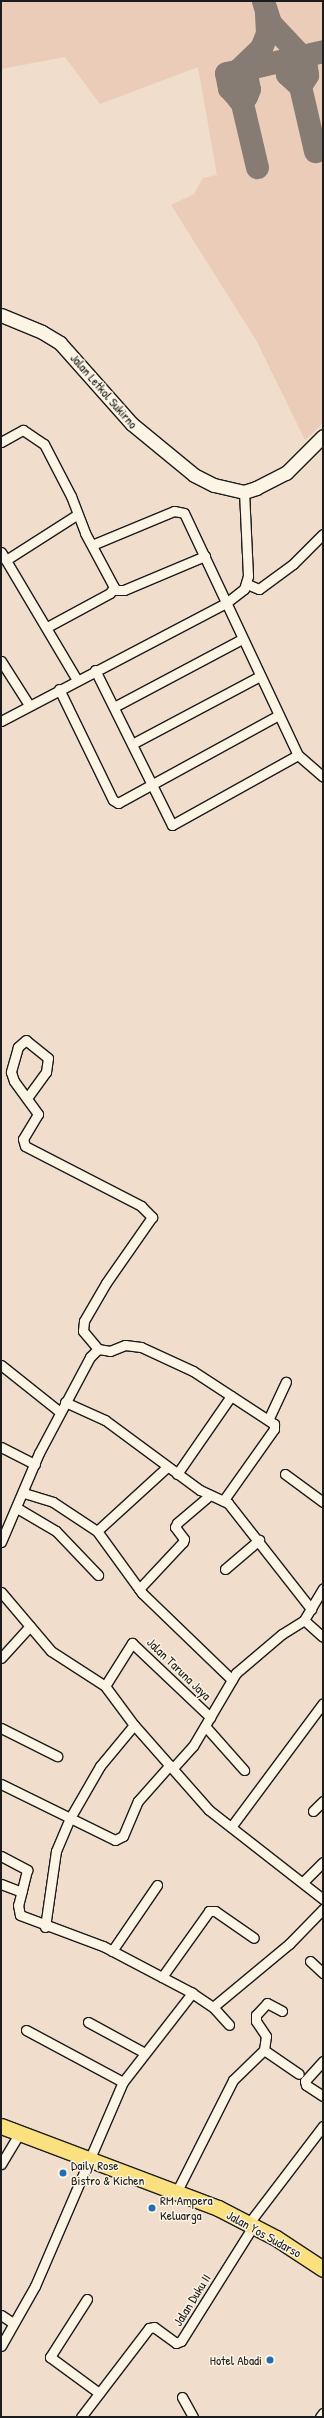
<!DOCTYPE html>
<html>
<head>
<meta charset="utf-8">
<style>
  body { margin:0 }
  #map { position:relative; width:324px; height:2418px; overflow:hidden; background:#f1ddcb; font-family:"Patrick Hand",sans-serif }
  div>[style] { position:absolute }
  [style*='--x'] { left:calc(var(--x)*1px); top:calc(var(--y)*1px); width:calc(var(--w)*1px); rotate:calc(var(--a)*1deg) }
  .built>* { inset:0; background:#eaccb8 }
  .taxiway>* { height:23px; margin:-11.5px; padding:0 11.5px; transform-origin:11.5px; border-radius:11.5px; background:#867c74 }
  .roads { filter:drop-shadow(1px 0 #1c1c1c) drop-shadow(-1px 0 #1c1c1c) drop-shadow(0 1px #1c1c1c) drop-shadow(0 -1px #1c1c1c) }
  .minor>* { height:9px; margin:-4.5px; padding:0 4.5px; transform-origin:4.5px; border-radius:4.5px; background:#fcf5e5 }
  .secondary>* { height:13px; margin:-6.5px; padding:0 6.5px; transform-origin:6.5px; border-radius:6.5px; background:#fcf5e5 }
  .trunk>* { height:15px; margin:-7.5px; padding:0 7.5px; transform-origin:7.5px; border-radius:7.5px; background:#fbe080 }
  .dots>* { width:11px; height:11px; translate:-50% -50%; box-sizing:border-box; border:2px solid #fcf5e5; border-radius:50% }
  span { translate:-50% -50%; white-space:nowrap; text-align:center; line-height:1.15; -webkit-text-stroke:3px #fcf5e5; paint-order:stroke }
  .street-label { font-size:13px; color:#1c1c1c }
  .poi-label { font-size:13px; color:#1c1c1c }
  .left { translate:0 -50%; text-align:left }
  .right { translate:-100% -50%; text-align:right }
  .frame { position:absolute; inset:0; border:2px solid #1c1c1c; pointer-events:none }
</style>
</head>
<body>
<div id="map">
  <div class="built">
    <i style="clip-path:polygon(1px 1px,323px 1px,323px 423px,305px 440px,256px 340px,171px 205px,194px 194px,203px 178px,217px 175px,198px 67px,100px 104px,65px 57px,1px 69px)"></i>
  </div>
  <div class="taxiway">
    <i style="--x:263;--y:1;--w:23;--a:72"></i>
    <i style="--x:270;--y:23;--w:51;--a:46.6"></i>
    <i style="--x:305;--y:60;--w:15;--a:82"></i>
    <i style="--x:307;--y:75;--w:13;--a:122"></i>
    <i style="--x:300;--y:86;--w:18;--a:-137"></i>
    <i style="--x:287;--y:74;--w:15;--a:-98"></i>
    <i style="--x:239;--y:69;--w:30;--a:-44"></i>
    <i style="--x:261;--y:48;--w:16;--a:-68"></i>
    <i style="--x:267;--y:33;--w:20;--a:-93"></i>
    <i style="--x:245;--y:69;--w:20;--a:79"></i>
    <i style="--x:249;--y:89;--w:8;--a:113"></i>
    <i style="--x:246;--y:96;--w:8;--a:157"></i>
    <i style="--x:239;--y:99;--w:15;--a:-132"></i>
    <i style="--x:229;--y:88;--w:15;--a:-101"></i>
    <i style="--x:226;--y:73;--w:10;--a:-11"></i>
    <i style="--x:236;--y:71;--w:89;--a:-12.9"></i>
    <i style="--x:300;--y:86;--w:67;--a:77"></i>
    <i style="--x:241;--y:99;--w:70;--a:76.8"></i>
  </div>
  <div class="roads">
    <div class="minor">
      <i style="--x:1;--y:442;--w:25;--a:-29"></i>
      <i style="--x:23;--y:430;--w:25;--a:34"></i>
      <i style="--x:44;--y:444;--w:59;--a:62.6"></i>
      <i style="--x:71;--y:496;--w:40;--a:69"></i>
      <i style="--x:85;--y:533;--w:61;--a:61.8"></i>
      <i style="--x:114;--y:587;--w:7;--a:124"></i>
      <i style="--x:110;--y:593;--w:72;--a:151.6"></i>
      <i style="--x:92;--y:545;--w:89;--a:-22.5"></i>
      <i style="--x:174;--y:511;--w:10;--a:11"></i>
      <i style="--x:184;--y:513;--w:268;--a:64.8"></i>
      <i style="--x:298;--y:755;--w:33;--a:41"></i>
      <i style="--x:1;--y:552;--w:149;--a:59.3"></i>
      <i style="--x:6;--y:560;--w:85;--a:-32.6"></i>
      <i style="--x:247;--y:584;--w:13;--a:23"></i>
      <i style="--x:259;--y:589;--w:42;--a:-36.3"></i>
      <i style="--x:293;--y:564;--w:42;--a:-45"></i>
      <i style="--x:114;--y:590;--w:10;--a:0"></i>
      <i style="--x:124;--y:590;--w:88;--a:-22.8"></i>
      <i style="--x:1;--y:661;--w:52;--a:57.5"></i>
      <i style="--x:95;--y:670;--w:173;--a:63.6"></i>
      <i style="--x:172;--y:825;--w:144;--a:-29.1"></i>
      <i style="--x:59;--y:689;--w:123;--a:64.1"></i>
      <i style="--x:113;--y:800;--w:6;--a:31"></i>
      <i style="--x:118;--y:803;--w:183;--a:-28.7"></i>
      <i style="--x:114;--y:707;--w:145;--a:-28"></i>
      <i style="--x:1;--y:721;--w:254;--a:-27.7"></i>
      <i style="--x:226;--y:603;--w:23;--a:-38"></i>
      <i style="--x:244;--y:589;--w:14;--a:-73"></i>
      <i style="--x:248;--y:576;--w:84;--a:-92.7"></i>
      <i style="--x:132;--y:744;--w:145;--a:-28"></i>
      <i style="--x:27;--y:1098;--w:32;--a:-54"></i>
      <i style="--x:46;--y:1072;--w:14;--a:-82"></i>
      <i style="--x:48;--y:1058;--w:28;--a:-141"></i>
      <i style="--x:26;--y:1040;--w:11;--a:139"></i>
      <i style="--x:18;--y:1047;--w:26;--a:106"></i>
      <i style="--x:11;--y:1072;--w:9;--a:72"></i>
      <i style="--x:14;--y:1081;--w:41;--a:54"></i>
      <i style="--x:38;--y:1114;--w:29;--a:121"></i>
      <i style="--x:23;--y:1139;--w:7;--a:74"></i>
      <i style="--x:25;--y:1146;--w:131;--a:27.3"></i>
      <i style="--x:141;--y:1206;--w:16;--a:45"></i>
      <i style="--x:152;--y:1217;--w:80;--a:124.9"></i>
      <i style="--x:106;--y:1283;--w:44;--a:120.1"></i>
      <i style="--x:84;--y:1321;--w:10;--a:96"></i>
      <i style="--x:83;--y:1331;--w:23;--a:50"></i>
      <i style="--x:1;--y:1365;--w:75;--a:38.5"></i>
      <i style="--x:65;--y:1402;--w:44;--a:24.2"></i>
      <i style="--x:105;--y:1420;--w:118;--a:36.4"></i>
      <i style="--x:200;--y:1490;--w:31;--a:25"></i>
      <i style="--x:228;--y:1503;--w:135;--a:51.9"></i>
      <i style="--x:269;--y:1418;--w:40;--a:-65"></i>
      <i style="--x:1;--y:1447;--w:38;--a:27"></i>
      <i style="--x:177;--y:1474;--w:95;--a:-55.3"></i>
      <i style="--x:285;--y:1474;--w:47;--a:36.4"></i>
      <i style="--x:24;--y:1493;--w:30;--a:17"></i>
      <i style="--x:53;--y:1502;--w:53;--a:33.4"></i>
      <i style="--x:97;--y:1531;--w:77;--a:54"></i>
      <i style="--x:142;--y:1593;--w:125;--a:44"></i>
      <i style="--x:17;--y:1508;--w:45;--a:30.5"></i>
      <i style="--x:56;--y:1531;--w:61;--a:46.3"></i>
      <i style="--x:97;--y:1531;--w:95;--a:-42.4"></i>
      <i style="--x:1;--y:1542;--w:97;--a:-66.9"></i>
      <i style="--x:39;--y:1453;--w:109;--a:-62"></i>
      <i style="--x:90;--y:1357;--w:11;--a:-45"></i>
      <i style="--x:98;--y:1349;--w:12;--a:9"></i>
      <i style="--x:110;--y:1351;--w:16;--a:-22"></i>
      <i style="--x:125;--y:1345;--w:16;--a:7"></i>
      <i style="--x:141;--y:1347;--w:57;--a:24.8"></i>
      <i style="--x:193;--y:1371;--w:97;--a:33.2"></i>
      <i style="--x:274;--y:1424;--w:5;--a:90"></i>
      <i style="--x:274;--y:1429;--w:88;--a:125.3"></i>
      <i style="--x:225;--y:1569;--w:45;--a:-40.5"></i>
      <i style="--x:139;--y:1589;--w:64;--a:-46.9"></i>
      <i style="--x:183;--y:1542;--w:3;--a:-72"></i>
      <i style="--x:184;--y:1539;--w:15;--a:-127"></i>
      <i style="--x:175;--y:1527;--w:4;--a:-63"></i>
      <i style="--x:177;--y:1523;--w:43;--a:-40.3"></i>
      <i style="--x:1;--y:1592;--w:77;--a:49.7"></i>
      <i style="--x:51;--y:1651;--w:64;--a:32.9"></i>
      <i style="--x:105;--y:1686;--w:49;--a:53.4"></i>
      <i style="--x:134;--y:1725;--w:113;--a:48.6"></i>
      <i style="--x:209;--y:1810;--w:145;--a:38"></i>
      <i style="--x:304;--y:1620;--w:25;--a:42"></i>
      <i style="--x:1;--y:1658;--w:43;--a:-47.8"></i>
      <i style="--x:105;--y:1686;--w:51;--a:-57.9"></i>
      <i style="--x:132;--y:1643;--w:108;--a:43.5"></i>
      <i style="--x:205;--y:1726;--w:59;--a:48.4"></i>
      <i style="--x:1;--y:1728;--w:63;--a:26.6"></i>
      <i style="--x:173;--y:1768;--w:30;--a:-48"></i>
      <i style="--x:193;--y:1746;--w:85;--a:-59.5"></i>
      <i style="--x:236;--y:1673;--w:60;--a:-40.3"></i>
      <i style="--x:282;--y:1634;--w:26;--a:-32"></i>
      <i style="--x:304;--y:1620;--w:37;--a:-59"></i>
      <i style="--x:1;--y:1784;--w:127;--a:26.2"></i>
      <i style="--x:115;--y:1840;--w:9;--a:-27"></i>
      <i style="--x:123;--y:1836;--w:38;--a:-67"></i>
      <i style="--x:138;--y:1801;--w:48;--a:-48.4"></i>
      <i style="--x:313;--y:1811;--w:14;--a:-45"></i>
      <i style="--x:231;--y:1827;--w:154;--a:-53.4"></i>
      <i style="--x:1;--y:1856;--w:30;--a:28"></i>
      <i style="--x:27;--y:1870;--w:36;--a:104"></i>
      <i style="--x:18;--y:1905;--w:10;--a:79"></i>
      <i style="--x:20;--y:1915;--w:89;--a:20.5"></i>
      <i style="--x:103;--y:1946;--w:101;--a:27.8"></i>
      <i style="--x:192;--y:1993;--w:25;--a:34"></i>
      <i style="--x:213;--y:2007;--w:24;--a:48"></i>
      <i style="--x:303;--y:1882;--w:28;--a:-45"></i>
      <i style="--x:1;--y:1884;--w:22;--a:21"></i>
      <i style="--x:45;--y:1927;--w:77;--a:-81.8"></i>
      <i style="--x:56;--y:1851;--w:36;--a:-67"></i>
      <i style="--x:70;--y:1818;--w:60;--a:-60"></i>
      <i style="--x:100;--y:1766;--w:53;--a:-50.3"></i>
      <i style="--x:112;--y:1951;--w:80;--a:-55.7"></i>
      <i style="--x:310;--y:1961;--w:18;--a:43"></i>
      <i style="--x:162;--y:1977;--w:81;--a:-54.5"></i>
      <i style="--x:209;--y:1911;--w:6;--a:0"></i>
      <i style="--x:215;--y:1911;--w:47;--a:34.7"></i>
      <i style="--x:213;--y:2007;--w:99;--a:-39.7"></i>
      <i style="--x:289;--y:1944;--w:49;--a:-45.8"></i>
      <i style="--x:88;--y:2022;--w:63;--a:28.6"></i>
      <i style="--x:26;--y:2030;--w:110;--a:28.2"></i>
      <i style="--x:264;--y:2050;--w:42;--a:34.4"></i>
      <i style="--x:323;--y:2061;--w:27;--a:132"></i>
      <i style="--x:305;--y:2081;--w:4;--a:76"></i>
      <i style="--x:306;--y:2085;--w:20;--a:33"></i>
      <i style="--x:1;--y:2164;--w:37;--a:-59"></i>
      <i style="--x:177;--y:2191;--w:124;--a:-63.2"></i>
      <i style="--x:233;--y:2080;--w:43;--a:-44.1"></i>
      <i style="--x:264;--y:2050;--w:14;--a:-82"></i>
      <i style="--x:266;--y:2036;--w:18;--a:-124"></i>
      <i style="--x:256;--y:2021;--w:6;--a:-90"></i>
      <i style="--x:256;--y:2015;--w:16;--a:-47"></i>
      <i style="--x:267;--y:2003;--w:17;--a:28"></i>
      <i style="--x:249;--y:2223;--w:122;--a:-52.7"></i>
      <i style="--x:87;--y:2299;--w:69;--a:122.5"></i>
      <i style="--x:50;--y:2357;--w:61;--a:36.3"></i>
      <i style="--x:1;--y:2315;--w:14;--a:34"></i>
      <i style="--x:1;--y:2346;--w:69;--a:-60.5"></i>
      <i style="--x:35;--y:2286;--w:222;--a:-66.7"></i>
      <i style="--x:123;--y:2082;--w:113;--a:-52.2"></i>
      <i style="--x:182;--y:2397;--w:23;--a:61"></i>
      <i style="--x:81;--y:2417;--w:112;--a:-52.6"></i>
      <i style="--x:149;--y:2328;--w:5;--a:-11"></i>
      <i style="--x:154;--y:2327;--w:27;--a:36"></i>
      <i style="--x:176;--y:2343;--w:5;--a:-22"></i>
      <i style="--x:181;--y:2341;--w:136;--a:-57.9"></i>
      <i style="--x:320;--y:2417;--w:5;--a:-53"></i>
    </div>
    <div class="secondary">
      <i style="--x:1;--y:315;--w:44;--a:22.5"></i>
      <i style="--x:42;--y:332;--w:21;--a:31"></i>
      <i style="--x:60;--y:343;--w:108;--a:48.4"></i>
      <i style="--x:132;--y:424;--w:80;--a:39.4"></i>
      <i style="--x:194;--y:475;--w:22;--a:27"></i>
      <i style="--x:214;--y:485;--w:31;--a:13"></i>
      <i style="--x:244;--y:492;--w:13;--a:-18"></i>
      <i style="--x:256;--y:488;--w:34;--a:-27"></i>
      <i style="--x:286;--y:473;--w:52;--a:-45"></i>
    </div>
    <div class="trunk">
      <i style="--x:1;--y:2126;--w:232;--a:20.7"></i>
      <i style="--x:218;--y:2208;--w:65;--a:27.3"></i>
      <i style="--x:276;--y:2238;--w:56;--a:33.4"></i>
    </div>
  </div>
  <div class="dots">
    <i style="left:63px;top:2173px;background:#1f6fb2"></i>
    <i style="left:152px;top:2208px;background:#1f6fb2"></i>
    <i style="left:270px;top:2360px;background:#1f6fb2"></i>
  </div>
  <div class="street-label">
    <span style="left:104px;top:391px;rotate:49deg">Jalan Letkol Sukirno</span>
    <span style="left:179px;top:1669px;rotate:44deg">Jalan Taruna Jaya</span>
    <span style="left:264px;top:2234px;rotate:29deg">Jalan Yos Sudarso</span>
    <span style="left:192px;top:2300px;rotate:-58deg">Jalan Duku II</span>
  </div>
  <div class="poi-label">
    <span class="left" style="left:71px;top:2173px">Daily Rose<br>Bistro &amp; Kichen</span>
    <span class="left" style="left:160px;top:2208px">RM Ampera<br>Keluarga</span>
    <span class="right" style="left:262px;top:2360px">Hotel Abadi</span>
  </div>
  <div class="frame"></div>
</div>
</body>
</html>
